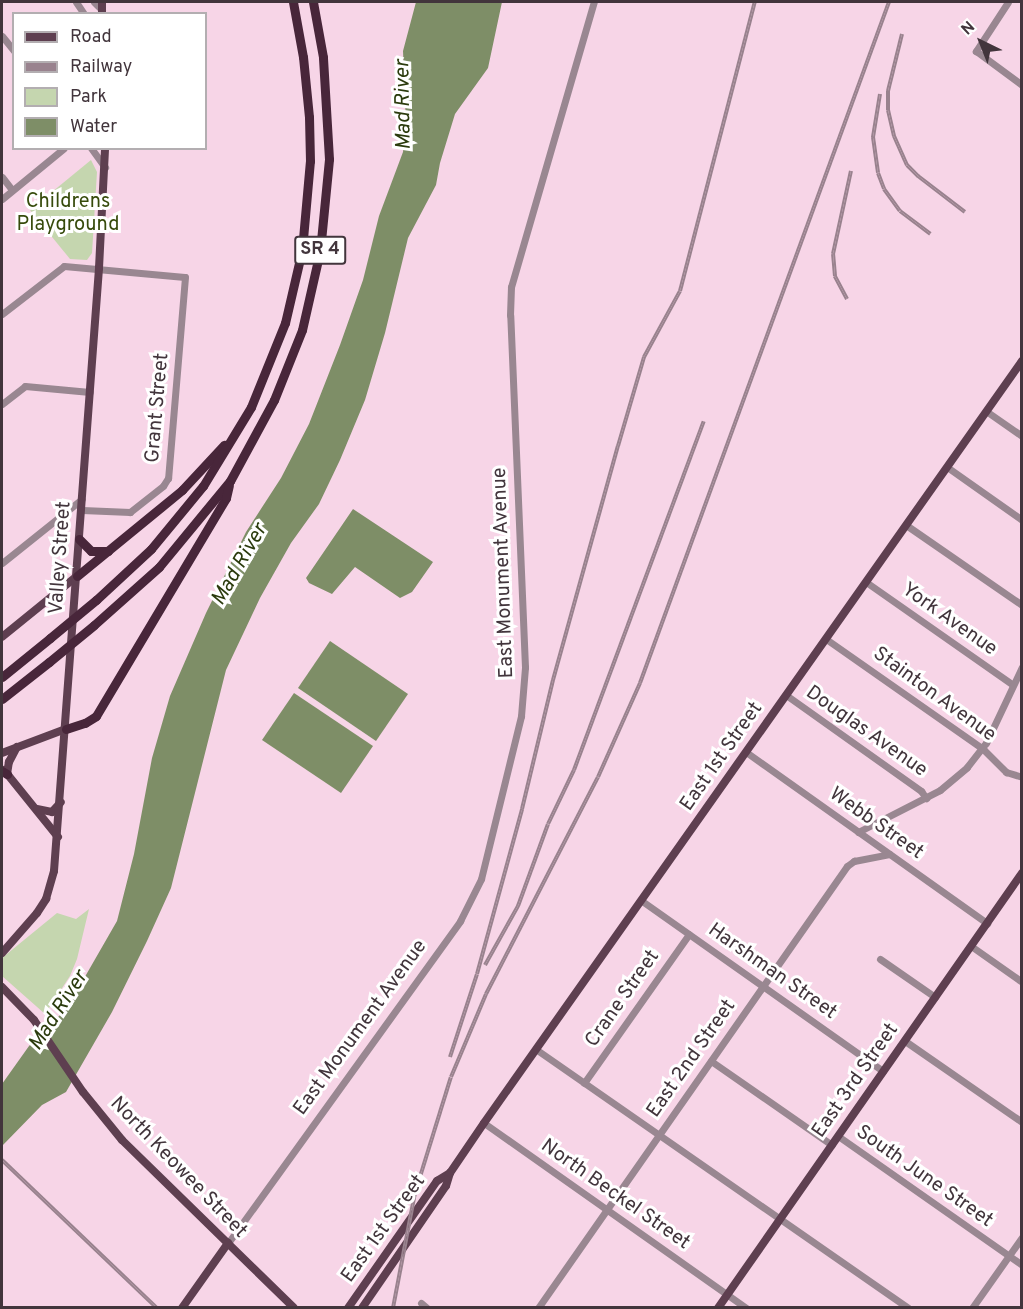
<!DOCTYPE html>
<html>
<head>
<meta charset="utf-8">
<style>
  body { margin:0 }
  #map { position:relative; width:1023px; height:1309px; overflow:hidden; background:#f7d5e7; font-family:Overpass,sans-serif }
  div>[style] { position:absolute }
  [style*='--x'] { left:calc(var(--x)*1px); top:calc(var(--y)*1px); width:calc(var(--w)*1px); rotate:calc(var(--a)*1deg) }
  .green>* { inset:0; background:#c5d6af }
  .water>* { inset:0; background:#7e8e67 }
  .minor>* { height:7px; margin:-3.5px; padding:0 3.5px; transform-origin:3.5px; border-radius:3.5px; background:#998791 }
  .major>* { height:8px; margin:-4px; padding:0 4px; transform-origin:4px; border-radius:4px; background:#5e3f50 }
  .highway>* { height:9px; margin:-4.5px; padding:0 4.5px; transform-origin:4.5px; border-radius:4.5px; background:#48263a }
  .rail>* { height:4px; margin-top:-2px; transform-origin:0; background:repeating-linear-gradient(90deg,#fff 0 4.5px,#99828e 0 9px); box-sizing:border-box; border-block:2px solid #99828e }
  .highway-bridge>* { height:9px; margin:-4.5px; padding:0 4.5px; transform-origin:4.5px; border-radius:4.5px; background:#48263a }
  span { translate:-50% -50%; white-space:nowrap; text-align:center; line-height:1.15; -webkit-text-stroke:6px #fff; paint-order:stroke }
  .shield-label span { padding:2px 4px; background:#fff; border:2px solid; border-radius:4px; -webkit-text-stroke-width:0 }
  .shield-label { font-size:18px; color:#42353c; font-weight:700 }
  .park-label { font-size:20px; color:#374b0c }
  .street-label { font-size:20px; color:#42353c }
  .water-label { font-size:21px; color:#2b3b0d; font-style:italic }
  .frame { position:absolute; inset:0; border:3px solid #42353c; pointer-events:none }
  .legend { position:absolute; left:12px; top:12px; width:195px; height:138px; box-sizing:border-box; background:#fff; border:2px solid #b3aeb1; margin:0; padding:8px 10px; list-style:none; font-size:18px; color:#42353c }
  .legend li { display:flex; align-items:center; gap:12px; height:30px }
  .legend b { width:30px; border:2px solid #b3aeb1 }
  .north { position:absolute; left:951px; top:12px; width:60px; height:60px; -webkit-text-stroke:4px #fff; paint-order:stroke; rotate:317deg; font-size:16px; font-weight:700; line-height:24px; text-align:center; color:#42353c }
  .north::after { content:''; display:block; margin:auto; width:21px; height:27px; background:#42353c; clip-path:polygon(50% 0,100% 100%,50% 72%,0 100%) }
</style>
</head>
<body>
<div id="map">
  <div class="green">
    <i style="clip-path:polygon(91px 160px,97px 172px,92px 253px,87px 260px,70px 259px,30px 210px)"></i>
    <i style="clip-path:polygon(89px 909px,77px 959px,70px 976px,45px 1014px,2px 976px,2px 958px,57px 913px,76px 919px)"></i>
  </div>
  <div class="water">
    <i style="clip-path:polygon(416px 2px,502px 2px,488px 68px,455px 114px,440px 163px,436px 185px,408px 238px,385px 333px,365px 400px,340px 460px,319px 504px,291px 543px,260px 598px,226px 670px,171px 888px,147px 941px,112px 1012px,66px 1092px,42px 1105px,2px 1146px,2px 1084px,29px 1046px,67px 1008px,117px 921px,134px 854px,152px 758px,170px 696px,206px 613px,246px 532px,281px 478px,309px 424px,340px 345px,363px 280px,379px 216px,403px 152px,406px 124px,403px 51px)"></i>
    <i style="clip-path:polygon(353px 509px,433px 562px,412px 592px,400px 598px,355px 567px,332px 594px,309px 583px,306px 578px)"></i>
    <i style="clip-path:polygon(330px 641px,408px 694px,376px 741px,298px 688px)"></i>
    <i style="clip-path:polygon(294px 693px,373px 746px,341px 793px,262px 740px)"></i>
  </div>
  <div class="minor">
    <i style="--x:76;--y:2;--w:14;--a:56"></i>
    <i style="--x:94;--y:2;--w:11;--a:45"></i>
    <i style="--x:1008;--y:2;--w:59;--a:123.1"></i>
    <i style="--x:976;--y:51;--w:57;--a:36.5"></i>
    <i style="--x:2;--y:36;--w:19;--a:51"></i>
    <i style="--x:91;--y:148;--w:24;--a:54"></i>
    <i style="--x:2;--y:177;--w:16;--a:52"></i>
    <i style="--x:2;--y:199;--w:80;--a:-39.4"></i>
    <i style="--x:2;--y:314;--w:78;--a:-37.7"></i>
    <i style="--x:64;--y:266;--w:121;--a:5.2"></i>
    <i style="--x:185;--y:277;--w:202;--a:94.8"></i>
    <i style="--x:168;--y:478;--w:9;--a:122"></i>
    <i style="--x:163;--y:486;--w:42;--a:141.8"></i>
    <i style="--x:130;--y:512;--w:48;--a:-177.6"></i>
    <i style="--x:2;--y:404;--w:29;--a:-38"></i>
    <i style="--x:25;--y:386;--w:65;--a:5.3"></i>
    <i style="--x:986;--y:411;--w:44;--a:34.8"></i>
    <i style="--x:947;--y:467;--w:92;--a:35.2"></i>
    <i style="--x:906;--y:525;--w:141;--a:34.6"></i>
    <i style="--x:2;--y:563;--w:102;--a:-38.7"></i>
    <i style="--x:866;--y:582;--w:179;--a:35"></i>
    <i style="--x:826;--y:639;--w:192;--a:35"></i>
    <i style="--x:983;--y:749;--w:33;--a:45"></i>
    <i style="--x:1006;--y:772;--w:17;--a:17"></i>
    <i style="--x:786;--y:695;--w:166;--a:35.4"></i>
    <i style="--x:921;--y:791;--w:9;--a:54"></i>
    <i style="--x:746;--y:752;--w:296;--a:35.4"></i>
    <i style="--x:858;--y:832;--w:92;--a:-27.1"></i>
    <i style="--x:940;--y:790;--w:35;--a:-40"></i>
    <i style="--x:967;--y:767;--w:31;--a:-52"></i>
    <i style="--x:986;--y:743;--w:84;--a:-64.7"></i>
    <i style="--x:642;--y:901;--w:295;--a:35.2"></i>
    <i style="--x:971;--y:946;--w:62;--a:35.2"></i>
    <i style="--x:880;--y:959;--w:67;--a:34.6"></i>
    <i style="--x:905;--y:1041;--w:142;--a:34.7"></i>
    <i style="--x:537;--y:1050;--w:452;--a:34.8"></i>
    <i style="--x:711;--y:1061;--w:147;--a:34.8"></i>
    <i style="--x:584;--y:1083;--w:182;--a:-54.8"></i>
    <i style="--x:484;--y:1123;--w:321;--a:35.2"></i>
    <i style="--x:838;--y:1136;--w:225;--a:35"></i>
    <i style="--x:228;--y:1243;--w:397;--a:-54.2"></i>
    <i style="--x:460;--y:921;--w:47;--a:-63.4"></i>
    <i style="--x:481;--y:879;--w:168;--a:-76.2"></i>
    <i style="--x:521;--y:716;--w:49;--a:-85.3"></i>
    <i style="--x:525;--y:667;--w:352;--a:-92.4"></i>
    <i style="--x:510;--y:315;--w:28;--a:-88"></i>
    <i style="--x:511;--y:287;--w:297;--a:-73.8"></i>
    <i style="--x:421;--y:1303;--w:8;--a:40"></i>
    <i style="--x:538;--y:1308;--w:539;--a:-55.04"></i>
    <i style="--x:847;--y:866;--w:9;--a:-36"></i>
    <i style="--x:854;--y:861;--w:36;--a:-11"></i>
    <i style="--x:972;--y:1308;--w:87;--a:-54.8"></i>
  </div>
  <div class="major">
    <i style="--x:102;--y:2;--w:12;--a:90"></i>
    <i style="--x:2;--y:637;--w:97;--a:-39.1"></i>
    <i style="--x:2;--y:753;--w:68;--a:-20.6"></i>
    <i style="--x:4;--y:770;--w:86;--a:51.1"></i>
    <i style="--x:7;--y:774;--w:12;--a:-81"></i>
    <i style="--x:9;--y:762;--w:17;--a:-62"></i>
    <i style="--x:37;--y:809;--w:15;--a:11"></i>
    <i style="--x:52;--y:812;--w:13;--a:-48"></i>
    <i style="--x:2;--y:953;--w:53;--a:-48.8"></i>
    <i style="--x:37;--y:913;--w:17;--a:-57"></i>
    <i style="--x:46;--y:899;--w:29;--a:-74"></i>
    <i style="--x:54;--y:871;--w:605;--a:-85.73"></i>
    <i style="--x:99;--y:268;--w:120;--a:-87.1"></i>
    <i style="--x:2;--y:987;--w:46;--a:45.9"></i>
    <i style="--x:34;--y:1020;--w:87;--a:55.8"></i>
    <i style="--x:83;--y:1092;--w:62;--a:50.9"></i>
    <i style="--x:122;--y:1140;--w:240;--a:44.3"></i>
    <i style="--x:182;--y:1308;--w:80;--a:-54.7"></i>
    <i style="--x:348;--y:1308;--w:155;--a:-55"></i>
    <i style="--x:437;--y:1181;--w:15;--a:-32"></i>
    <i style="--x:362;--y:1308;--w:148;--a:-55.5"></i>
    <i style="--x:446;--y:1186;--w:14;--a:-73"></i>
    <i style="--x:450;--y:1173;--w:60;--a:-55.8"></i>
    <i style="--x:484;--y:1123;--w:933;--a:-54.78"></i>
    <i style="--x:718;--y:1308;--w:531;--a:-55.05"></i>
  </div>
  <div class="highway">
    <i style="--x:79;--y:539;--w:17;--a:45"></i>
    <i style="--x:91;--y:551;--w:17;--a:0"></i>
    <i style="--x:77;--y:576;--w:136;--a:-39.3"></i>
    <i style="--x:182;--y:490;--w:62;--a:-47"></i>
    <i style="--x:96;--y:600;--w:75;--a:-42.8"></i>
    <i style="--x:151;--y:549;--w:82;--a:-50.5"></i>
    <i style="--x:203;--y:486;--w:92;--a:-58.7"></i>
    <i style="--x:251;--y:407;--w:91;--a:-68"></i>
    <i style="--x:285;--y:323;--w:75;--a:-76.9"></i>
    <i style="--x:302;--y:250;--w:89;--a:-84.9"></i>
    <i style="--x:310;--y:161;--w:44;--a:-91.3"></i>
    <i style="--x:309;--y:117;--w:60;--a:-95.7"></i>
    <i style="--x:303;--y:57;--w:56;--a:-100.3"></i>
    <i style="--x:94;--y:625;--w:87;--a:-41.7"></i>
    <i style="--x:159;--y:567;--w:112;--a:-50.5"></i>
    <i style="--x:230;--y:481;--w:92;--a:-61.5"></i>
    <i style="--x:274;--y:400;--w:75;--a:-68.2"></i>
    <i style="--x:302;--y:330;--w:81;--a:-77.2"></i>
    <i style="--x:320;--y:251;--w:92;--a:-84.4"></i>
    <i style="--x:329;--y:159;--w:102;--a:-93.4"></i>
    <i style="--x:323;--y:57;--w:56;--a:-100.3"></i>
    <i style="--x:2;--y:677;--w:62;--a:-39.1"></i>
    <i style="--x:2;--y:699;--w:60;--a:-38.2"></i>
    <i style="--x:66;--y:729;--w:20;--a:-18"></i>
    <i style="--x:85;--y:723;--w:13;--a:-32"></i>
    <i style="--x:96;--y:716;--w:254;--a:-59.2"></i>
    <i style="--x:226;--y:498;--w:13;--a:-77"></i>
    <i style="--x:2;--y:771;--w:6;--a:31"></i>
  </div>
  <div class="rail">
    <i style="--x:902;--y:34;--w:59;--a:103.8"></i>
    <i style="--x:888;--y:91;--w:19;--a:90"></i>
    <i style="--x:888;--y:110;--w:27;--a:77"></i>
    <i style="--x:894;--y:136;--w:32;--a:66"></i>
    <i style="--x:907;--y:165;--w:16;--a:45"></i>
    <i style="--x:918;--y:176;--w:59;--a:37.5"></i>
    <i style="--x:880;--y:94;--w:44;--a:99.2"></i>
    <i style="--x:873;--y:137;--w:36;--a:82"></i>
    <i style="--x:878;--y:173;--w:17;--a:69"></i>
    <i style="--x:884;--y:189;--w:27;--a:54"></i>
    <i style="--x:900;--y:211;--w:38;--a:37"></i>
    <i style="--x:847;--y:299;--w:26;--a:-118"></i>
    <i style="--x:835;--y:276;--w:22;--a:-95"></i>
    <i style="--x:833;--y:254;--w:85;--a:-77.8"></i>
    <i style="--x:485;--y:965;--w:68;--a:-60.8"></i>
    <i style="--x:518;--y:906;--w:87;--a:-69.9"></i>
    <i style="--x:548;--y:824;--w:60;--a:-64.3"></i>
    <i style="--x:574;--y:770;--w:372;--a:-69.6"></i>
    <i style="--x:450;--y:1057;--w:87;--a:-72"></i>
    <i style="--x:477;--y:974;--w:171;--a:-74.7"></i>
    <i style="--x:522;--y:809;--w:133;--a:-76.5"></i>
    <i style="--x:553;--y:680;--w:243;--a:-74.5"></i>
    <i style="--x:618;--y:446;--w:93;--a:-73.7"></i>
    <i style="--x:644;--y:357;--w:75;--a:-61.4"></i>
    <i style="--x:680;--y:291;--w:299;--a:-75.5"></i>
    <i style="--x:2;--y:1160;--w:214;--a:43.7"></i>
    <i style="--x:393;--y:1308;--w:117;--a:-79.2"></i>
    <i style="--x:415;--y:1193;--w:121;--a:-72.8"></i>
    <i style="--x:451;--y:1077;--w:90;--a:-67.1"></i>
    <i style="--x:486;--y:994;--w:244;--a:-62.7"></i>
    <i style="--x:598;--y:777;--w:103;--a:-65.9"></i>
    <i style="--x:640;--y:683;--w:725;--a:-69.92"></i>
  </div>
  <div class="highway-bridge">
    <i style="--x:50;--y:638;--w:60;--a:-39.6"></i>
    <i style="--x:49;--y:662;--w:58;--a:-39.4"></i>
  </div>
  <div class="shield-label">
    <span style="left:320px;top:250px">SR 4</span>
  </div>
  <div class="park-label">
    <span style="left:68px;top:214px">Childrens<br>Playground</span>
  </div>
  <div class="street-label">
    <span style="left:158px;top:408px;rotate:-85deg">Grant Street</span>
    <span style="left:61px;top:558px;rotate:-86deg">Valley Street</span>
    <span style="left:504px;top:573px;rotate:-92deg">East Monument Avenue</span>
    <span style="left:949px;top:620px;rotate:35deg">York Avenue</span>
    <span style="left:934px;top:695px;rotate:36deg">Stainton Avenue</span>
    <span style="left:866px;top:732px;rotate:35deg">Douglas Avenue</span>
    <span style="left:722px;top:757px;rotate:-55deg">East 1st Street</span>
    <span style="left:876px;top:824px;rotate:35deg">Webb Street</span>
    <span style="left:772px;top:972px;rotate:35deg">Harshman Street</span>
    <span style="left:623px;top:999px;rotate:-55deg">Crane Street</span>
    <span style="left:361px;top:1028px;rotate:-54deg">East Monument Avenue</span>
    <span style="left:692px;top:1059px;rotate:-55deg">East 2nd Street</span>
    <span style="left:856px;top:1081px;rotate:-55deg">East 3rd Street</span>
    <span style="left:178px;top:1168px;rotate:46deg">North Keowee Street</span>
    <span style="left:924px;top:1177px;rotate:35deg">South June Street</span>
    <span style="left:615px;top:1195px;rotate:35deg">North Beckel Street</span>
    <span style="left:384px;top:1229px;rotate:-54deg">East 1st Street</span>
  </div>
  <div class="water-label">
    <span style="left:404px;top:105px;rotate:-91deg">Mad River</span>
    <span style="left:240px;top:565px;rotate:-60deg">Mad River</span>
    <span style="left:59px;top:1011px;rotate:-57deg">Mad River</span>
  </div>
  <div class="frame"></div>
  <ul class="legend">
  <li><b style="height:8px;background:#5e3f50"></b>Road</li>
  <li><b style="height:8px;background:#99828e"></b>Railway</li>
  <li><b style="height:16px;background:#c5d6af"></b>Park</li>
  <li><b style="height:16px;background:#7e8e67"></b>Water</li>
  </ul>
  <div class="north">N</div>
</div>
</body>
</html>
